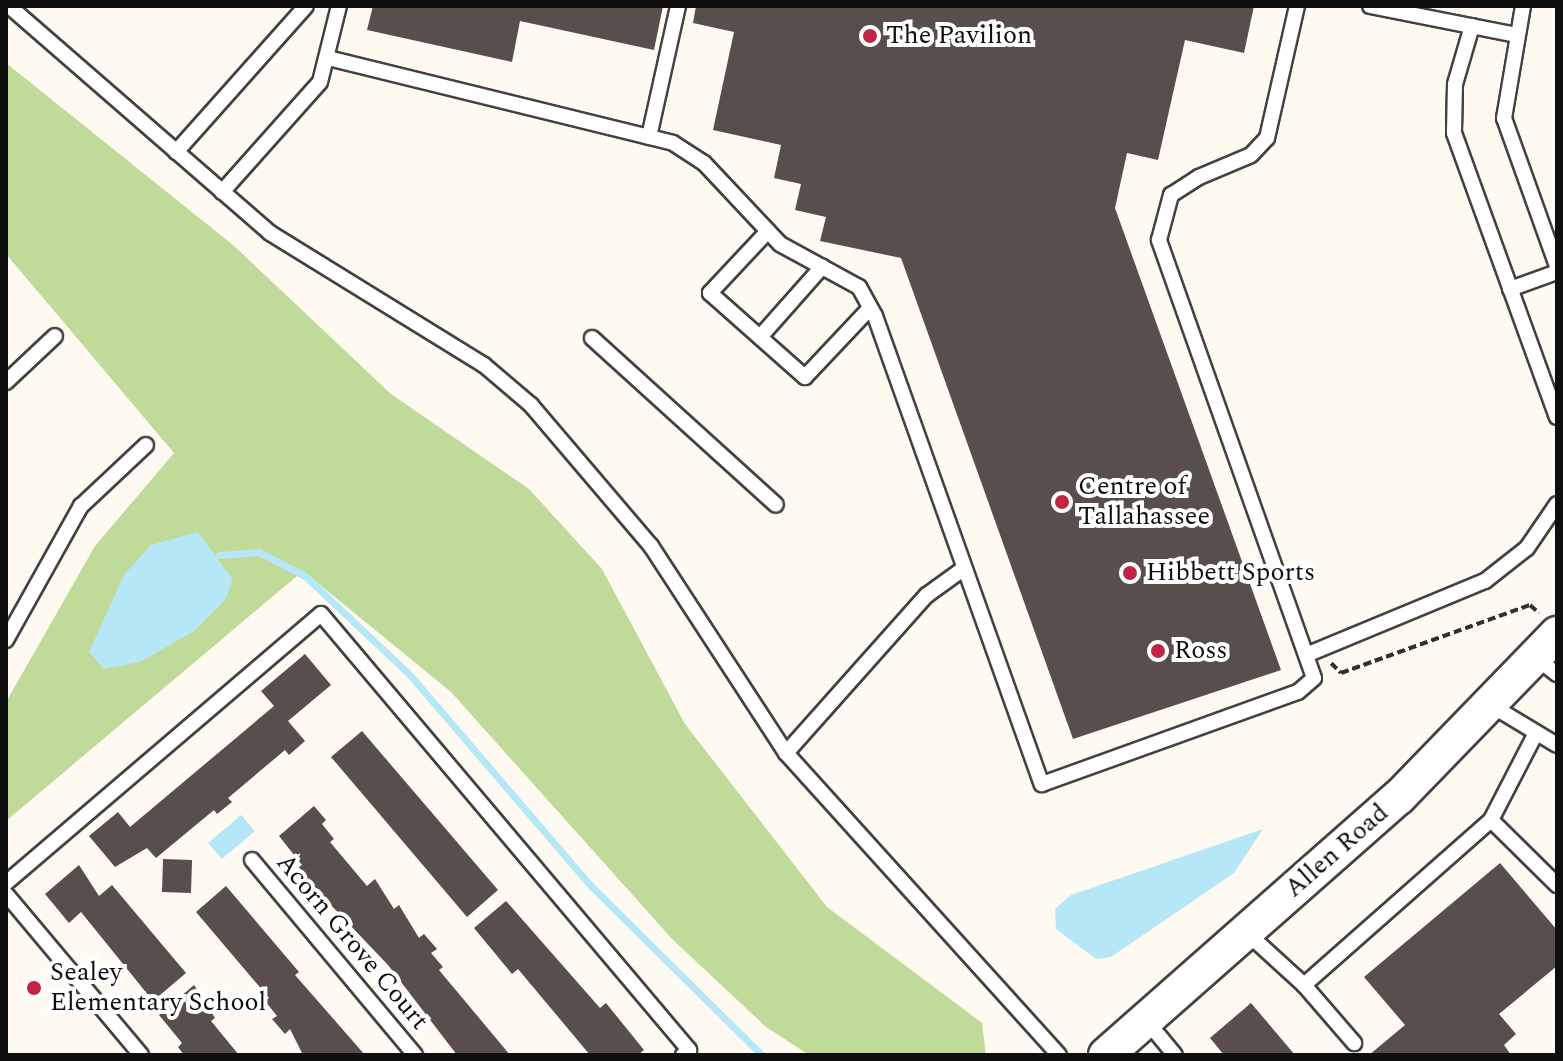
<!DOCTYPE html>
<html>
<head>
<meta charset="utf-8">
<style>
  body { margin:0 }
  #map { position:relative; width:1563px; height:1061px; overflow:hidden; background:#fffaf1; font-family:Spectral,serif }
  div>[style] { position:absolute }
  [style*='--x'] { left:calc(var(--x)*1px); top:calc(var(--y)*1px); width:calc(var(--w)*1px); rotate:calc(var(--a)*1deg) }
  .forest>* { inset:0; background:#c0db99 }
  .water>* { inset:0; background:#b5e7f7 }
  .stream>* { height:7px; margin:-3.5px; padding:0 3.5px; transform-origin:3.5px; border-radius:3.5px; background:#b5e7f7 }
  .building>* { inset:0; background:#584e4b }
  .path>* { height:4px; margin-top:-2px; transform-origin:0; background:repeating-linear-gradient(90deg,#313131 0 8px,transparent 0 12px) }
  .roads { filter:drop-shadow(2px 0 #424242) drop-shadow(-2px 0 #424242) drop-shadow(0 2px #424242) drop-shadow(0 -2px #424242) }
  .service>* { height:14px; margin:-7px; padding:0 7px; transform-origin:7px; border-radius:7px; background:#fff }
  .tertiary>* { height:34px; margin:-17px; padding:0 17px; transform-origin:17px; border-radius:17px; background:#fff }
  .dots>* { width:22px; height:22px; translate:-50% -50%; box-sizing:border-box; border:4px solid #fff; border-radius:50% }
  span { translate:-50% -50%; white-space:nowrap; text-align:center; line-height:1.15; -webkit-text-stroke:8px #fff; paint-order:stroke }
  .poi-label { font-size:26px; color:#0f0f0f }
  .left { translate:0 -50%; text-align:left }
  .street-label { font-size:26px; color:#0f0f0f }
  .frame { position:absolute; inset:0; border:8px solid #0f0f0f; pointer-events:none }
</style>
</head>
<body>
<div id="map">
  <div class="forest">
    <i style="clip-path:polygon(6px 63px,233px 245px,391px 394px,529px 489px,602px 569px,685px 724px,827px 907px,982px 1023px,986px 1055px,809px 1055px,766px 1027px,672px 939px,451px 692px,303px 571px,6px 821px,6px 702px,95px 546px,174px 453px,6px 254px)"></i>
  </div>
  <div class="water">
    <i style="clip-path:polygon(198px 532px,233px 580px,225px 600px,194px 631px,140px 662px,104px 669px,89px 652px,124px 575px,151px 545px)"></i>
    <i style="clip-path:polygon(241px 815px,255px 831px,222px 859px,208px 843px)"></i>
    <i style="clip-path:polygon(1263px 829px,1234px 873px,1111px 957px,1096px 959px,1056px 929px,1055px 909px,1071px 895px)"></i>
  </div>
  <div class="stream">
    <i style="--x:219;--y:555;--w:40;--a:-4.3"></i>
    <i style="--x:259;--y:552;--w:52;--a:27.6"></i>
    <i style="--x:305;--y:576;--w:144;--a:43.3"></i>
    <i style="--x:410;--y:675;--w:279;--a:49.4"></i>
    <i style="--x:592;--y:887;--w:239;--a:44.7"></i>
  </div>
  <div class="building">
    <i style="clip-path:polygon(373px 6px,663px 6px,654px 50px,520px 21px,512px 62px,367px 30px)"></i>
    <i style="clip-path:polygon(696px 6px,1254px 6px,1244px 53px,1185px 40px,1158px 160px,1127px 153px,1115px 208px,1281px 670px,1073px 739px,901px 258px,820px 241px,826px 217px,795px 210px,801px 184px,774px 178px,781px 145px,713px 130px,734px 32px,693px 23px)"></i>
    <i style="clip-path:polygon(305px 654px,331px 685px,288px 721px,305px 741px,289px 755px,285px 750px,228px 798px,232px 802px,217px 814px,214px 810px,156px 858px,147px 848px,115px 867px,89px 836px,118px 812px,130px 827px,274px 706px,261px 691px)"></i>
    <i style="clip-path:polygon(362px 731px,498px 890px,467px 917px,331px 757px)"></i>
    <i style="clip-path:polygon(314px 806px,326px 820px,322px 824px,334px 839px,330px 842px,367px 886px,375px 879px,394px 909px,399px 905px,419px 938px,424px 934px,437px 949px,431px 953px,443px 967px,439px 970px,510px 1055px,457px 1055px,388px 965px,307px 880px,299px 867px,302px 865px,279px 836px)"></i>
    <i style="clip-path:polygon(163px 859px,192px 860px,191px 893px,162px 892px)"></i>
    <i style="clip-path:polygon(1500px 863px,1557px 930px,1557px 966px,1499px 1014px,1516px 1034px,1504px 1045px,1511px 1055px,1369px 1055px,1405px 1025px,1364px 977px)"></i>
    <i style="clip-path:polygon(79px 865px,99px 896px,112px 885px,186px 973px,153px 1001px,81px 912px,69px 923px,45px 894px)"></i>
    <i style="clip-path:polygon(226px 886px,299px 972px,295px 975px,365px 1055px,303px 1055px,290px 1029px,285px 1034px,272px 1019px,277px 1016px,265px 1001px,269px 998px,196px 912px)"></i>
    <i style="clip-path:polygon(506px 901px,600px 1008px,606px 1003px,644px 1050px,638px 1055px,590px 1055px,518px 969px,512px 974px,474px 928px)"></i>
    <i style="clip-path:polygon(194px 985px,215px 1018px,211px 1021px,239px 1055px,184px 1055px,178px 1047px,182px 1043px,159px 1015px)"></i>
    <i style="clip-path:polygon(1251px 1003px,1295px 1055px,1224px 1055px,1210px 1038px)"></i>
  </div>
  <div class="path">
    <i style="--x:1331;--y:663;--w:14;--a:45"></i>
    <i style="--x:1341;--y:673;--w:201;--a:-19.8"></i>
    <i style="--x:1530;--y:605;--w:12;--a:42"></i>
  </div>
  <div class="roads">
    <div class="service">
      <i style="--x:9;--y:6;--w:346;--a:41"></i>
      <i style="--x:270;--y:233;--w:251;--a:31.7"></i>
      <i style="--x:484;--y:365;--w:62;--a:40.4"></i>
      <i style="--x:531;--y:405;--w:185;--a:49.6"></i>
      <i style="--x:651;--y:546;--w:247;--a:56.9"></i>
      <i style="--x:786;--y:753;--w:407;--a:47.9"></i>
      <i style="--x:1370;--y:6;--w:150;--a:11.2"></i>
      <i style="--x:1523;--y:6;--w:114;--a:99.6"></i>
      <i style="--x:1504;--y:118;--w:157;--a:70.3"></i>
      <i style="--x:1472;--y:26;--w:60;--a:106.3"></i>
      <i style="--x:1455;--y:84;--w:49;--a:91.2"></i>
      <i style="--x:1454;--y:133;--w:302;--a:70.1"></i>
      <i style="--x:328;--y:58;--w:355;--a:13.8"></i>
      <i style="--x:673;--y:143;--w:37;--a:33"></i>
      <i style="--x:704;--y:163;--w:111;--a:46.8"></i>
      <i style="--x:780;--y:244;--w:90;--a:28.6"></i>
      <i style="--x:859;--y:287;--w:33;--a:61"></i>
      <i style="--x:875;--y:316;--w:497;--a:70.4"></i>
      <i style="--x:1042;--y:784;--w:272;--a:-19.8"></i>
      <i style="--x:1298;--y:692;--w:21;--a:-41"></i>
      <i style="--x:1314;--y:678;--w:465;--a:-109.5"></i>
      <i style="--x:1159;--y:240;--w:47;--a:-75.1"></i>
      <i style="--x:1171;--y:195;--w:33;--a:-33"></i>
      <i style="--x:1199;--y:177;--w:56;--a:-22.9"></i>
      <i style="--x:1251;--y:155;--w:23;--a:-47"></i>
      <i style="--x:1267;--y:138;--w:135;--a:-77.2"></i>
      <i style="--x:649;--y:137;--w:134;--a:-77.5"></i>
      <i style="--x:176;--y:152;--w:195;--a:-48.3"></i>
      <i style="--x:222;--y:192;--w:147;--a:-48.3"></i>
      <i style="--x:320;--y:82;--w:78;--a:-76"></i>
      <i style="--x:768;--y:231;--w:85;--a:133.1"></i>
      <i style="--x:710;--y:293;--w:127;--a:41.5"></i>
      <i style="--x:805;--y:377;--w:95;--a:-46.7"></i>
      <i style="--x:1510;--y:289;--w:50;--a:-19.9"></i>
      <i style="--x:760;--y:337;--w:94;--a:-48.5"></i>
      <i style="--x:592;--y:338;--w:248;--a:42.2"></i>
      <i style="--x:6;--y:382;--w:67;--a:-43.2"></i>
      <i style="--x:6;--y:640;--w:154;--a:-60.8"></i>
      <i style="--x:81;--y:506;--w:89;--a:-43.2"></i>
      <i style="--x:1306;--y:655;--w:194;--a:-22.5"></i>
      <i style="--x:1485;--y:581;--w:53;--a:-38.2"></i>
      <i style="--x:1527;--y:548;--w:53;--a:-55.7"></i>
      <i style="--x:1535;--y:657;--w:28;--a:38"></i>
      <i style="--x:1489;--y:704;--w:79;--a:31.1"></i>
      <i style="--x:786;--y:753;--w:212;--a:-48.3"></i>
      <i style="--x:927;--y:595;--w:44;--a:-35.8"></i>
      <i style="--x:1491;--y:820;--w:93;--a:44.6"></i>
      <i style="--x:252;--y:860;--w:254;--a:50.1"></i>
      <i style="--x:6;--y:883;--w:414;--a:-40.5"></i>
      <i style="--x:321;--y:614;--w:571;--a:49.83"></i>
      <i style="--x:689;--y:1050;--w:8;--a:140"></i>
      <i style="--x:6;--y:894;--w:210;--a:50"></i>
      <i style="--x:1246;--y:932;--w:79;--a:42.4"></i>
      <i style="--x:1304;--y:985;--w:77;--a:49.2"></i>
      <i style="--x:1304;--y:985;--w:249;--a:-41.4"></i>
      <i style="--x:1491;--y:820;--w:98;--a:-62.7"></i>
      <i style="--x:1146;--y:1020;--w:45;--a:50.4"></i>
    </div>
    <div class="tertiary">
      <i style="--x:1106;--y:1055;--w:390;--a:-41.4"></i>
      <i style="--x:1399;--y:797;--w:227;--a:-45.9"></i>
    </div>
  </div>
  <div class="dots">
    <i style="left:870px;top:36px;background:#c12543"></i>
    <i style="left:1062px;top:502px;background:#c12543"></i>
    <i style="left:1130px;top:573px;background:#c12543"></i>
    <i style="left:1158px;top:651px;background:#c12543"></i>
    <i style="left:34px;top:988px;background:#c12543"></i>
  </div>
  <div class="poi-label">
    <span class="left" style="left:886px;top:36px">The Pavilion</span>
    <span class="left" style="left:1078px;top:502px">Centre of<br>Tallahassee</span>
    <span class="left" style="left:1146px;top:573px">Hibbett Sports</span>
    <span class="left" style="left:1174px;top:651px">Ross</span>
    <span class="left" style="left:50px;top:988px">Sealey<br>Elementary School</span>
  </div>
  <div class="street-label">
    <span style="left:1337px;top:851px;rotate:-41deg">Allen Road</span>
    <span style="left:352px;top:942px;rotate:50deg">Acorn Grove Court</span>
  </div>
  <div class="frame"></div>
</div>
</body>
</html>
